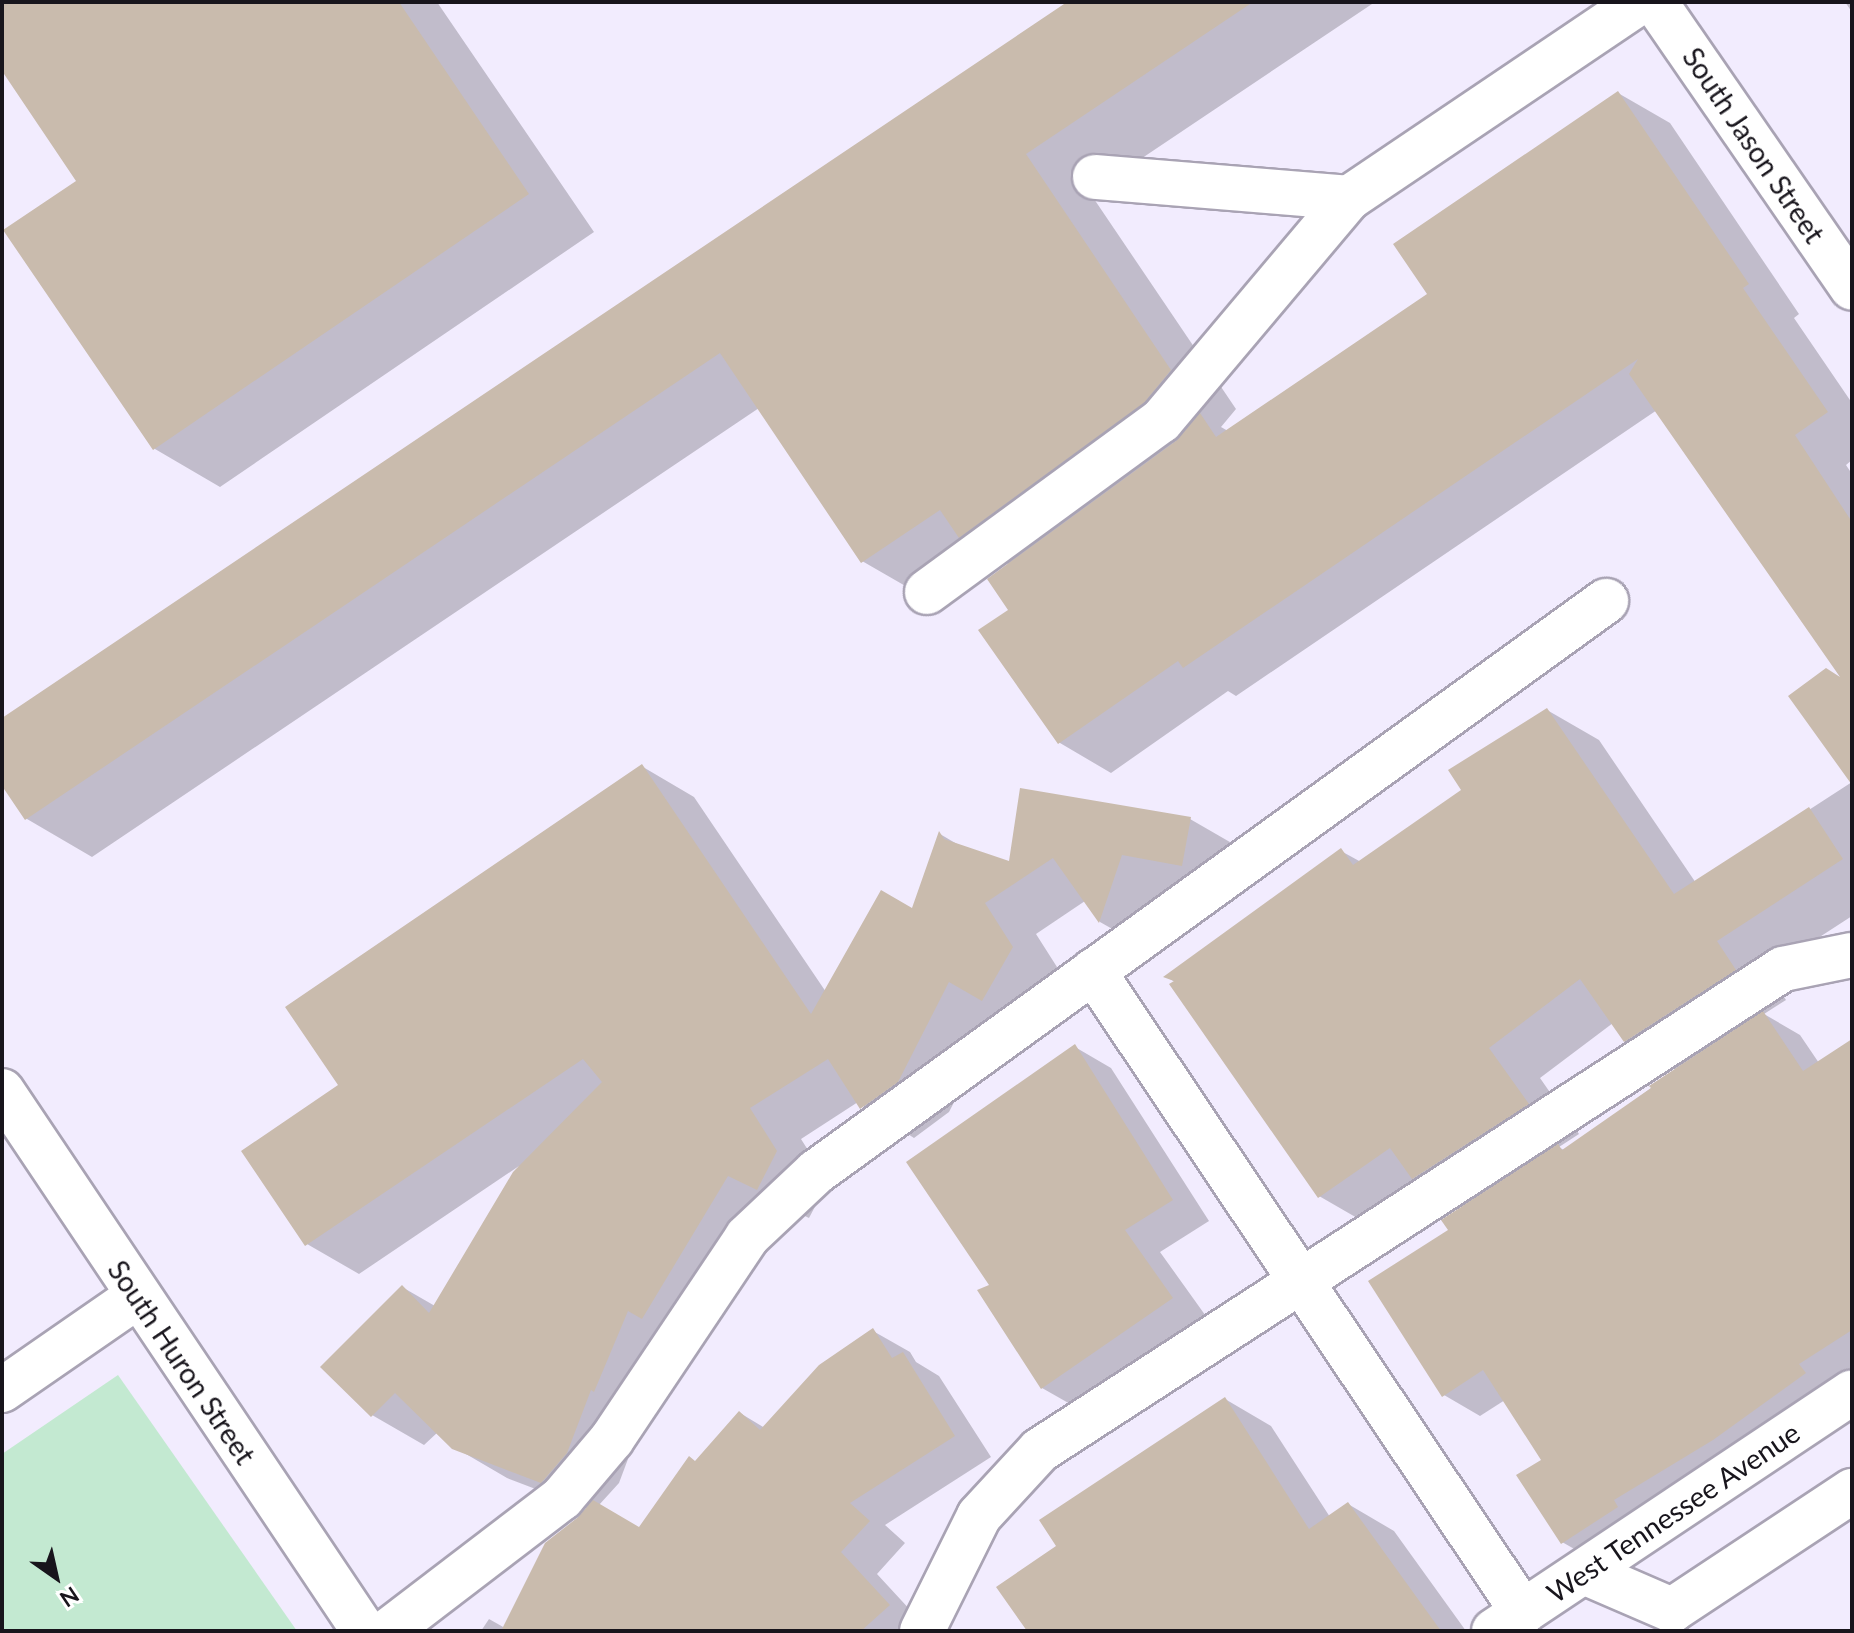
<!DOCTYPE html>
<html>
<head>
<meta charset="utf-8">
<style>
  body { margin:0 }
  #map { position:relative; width:1854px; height:1633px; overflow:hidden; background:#f2ecfe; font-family:Lato,sans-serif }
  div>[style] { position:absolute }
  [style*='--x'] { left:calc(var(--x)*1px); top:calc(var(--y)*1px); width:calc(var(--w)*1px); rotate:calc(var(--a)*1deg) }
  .green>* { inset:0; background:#c3e9d1 }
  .shadow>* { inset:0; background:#0003 }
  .building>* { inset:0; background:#c9bbad }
  .roads { filter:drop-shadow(2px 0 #a9a3b4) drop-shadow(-2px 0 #a9a3b4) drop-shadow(0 2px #a9a3b4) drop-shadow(0 -2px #a9a3b4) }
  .minor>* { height:44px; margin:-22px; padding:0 22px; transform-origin:22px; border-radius:22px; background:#fff }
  span { translate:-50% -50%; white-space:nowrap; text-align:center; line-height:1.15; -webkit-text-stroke:7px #fff; paint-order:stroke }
  .street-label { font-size:28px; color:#18151c }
  .frame { position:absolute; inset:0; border:4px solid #18151c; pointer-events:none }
  .north { position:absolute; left:16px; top:1537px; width:80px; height:80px; -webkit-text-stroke:6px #fff; paint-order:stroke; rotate:146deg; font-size:22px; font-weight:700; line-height:32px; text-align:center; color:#18151c }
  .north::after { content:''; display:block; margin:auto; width:28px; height:36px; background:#18151c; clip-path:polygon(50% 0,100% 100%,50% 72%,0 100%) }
</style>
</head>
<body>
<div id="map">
  <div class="green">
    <i style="clip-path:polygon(118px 1375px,297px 1631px,2px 1631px,2px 1454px)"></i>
  </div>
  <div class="shadow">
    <i style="clip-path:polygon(2px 2px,437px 2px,594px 232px,220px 487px,155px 449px,79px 181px,2px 68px)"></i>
    <i style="clip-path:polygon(1070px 2px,1375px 2px,1090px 193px,1236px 409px,1221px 427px,1228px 431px,1429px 294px,1618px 93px,1670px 123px,1799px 314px,1794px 318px,1852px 403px,1852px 460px,1846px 465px,1852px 474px,1852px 782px,1846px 681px,1657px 410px,1236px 696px,1228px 691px,1111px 773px,1060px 743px,981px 630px,1011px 611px,1010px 565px,994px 555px,928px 599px,862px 561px,759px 408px,92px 857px,27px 819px,2px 782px,2px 721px)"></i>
    <i style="clip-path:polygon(1845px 2px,1852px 2px,1852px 12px)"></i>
    <i style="clip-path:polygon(evenodd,1547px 710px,1599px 740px,1696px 883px,1852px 782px,1852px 916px,1767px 971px,1786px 1000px,1764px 1014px,1800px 1035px,1819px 1063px,1852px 1042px,1852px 1374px,1599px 1563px,1562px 1542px,1544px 1460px,1505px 1400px,1480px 1416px,1444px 1395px,1451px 1231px,1464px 1207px,1428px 1186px,1371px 1226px,1319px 1196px,1175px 982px,1167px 977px,1341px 851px,1361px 862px,1464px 791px,1547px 710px,1613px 1023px,1625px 1041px,1676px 1070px,1565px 1151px,1559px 1147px,1579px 1134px,1540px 1078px,1613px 1023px)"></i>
    <i style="clip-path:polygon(643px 767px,694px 797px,826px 992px,914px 911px,940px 834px,962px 847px,1010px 863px,1190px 819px,1242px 849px,1234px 894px,1174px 884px,1151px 951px,1100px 922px,1085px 901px,1036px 934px,1064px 978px,1035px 1029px,1002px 1010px,949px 1112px,914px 1138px,858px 1102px,801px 1139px,828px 1182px,809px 1218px,780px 1204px,643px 1419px,619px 1483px,599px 1505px,640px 1529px,740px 1413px,765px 1428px,873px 1331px,910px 1352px,916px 1362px,939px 1376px,991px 1457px,885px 1525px,905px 1543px,877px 1574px,925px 1626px,920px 1631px,481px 1631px,489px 1619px,505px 1628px,588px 1509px,507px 1478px,454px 1447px,438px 1432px,424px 1445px,372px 1415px,402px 1287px,435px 1306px,519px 1166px,359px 1274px,307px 1244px,341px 1086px)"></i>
    <i style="clip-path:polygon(1075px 1047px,1111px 1068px,1209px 1221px,1160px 1252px,1208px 1319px,1079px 1409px,1042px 1388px,992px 1286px)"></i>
    <i style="clip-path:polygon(1225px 1399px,1271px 1426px,1330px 1517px,1348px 1504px,1394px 1531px,1466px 1631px,1029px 1631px,1059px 1546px)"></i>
  </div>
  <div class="building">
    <i style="clip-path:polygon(2px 2px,399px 2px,529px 194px,153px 450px,3px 230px,76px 181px,2px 71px)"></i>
    <i style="clip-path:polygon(1067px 2px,1253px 2px,1026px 154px,1171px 370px,1144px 403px,959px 538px,940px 510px,861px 563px,720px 353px,25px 820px,2px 786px,2px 718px)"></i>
    <i style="clip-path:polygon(1618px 91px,1749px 284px,1743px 288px,1828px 412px,1795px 435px,1852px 522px,1852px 785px,1788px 696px,1826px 668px,1840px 677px,1629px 374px,1638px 359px,1183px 668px,1178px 661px,1058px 744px,978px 630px,1008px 610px,987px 579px,1176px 441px,1200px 413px,1216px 437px,1427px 294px,1393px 244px)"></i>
    <i style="clip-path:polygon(1547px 708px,1674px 894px,1809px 807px,1843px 859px,1717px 941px,1736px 970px,1624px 1042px,1580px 979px,1489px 1048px,1529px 1104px,1412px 1179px,1390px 1148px,1318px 1198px,1169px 984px,1174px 981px,1163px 977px,1341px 848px,1353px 865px,1461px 790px,1448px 770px)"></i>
    <i style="clip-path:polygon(642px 764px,811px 1014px,881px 890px,912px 908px,939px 831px,944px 839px,1009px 861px,1020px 788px,1191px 817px,1182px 866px,1122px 855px,1099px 923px,1053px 858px,985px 903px,1013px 947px,982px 1001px,949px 982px,898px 1082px,860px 1109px,828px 1059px,750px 1108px,777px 1151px,757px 1190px,728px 1176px,642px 1319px,628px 1311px,594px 1392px,591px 1390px,567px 1453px,541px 1483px,452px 1449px,395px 1393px,371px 1417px,320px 1367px,402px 1285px,429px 1313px,513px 1172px,602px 1082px,583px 1059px,305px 1246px,241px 1151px,338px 1085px,285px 1007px)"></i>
    <i style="clip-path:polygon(1763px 1011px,1803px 1071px,1852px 1039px,1852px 1330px,1799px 1364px,1806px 1373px,1713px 1440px,1614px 1500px,1618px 1507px,1561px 1544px,1516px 1475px,1541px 1460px,1483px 1370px,1442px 1397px,1368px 1281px,1448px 1230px,1441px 1220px,1558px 1144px,1562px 1150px,1651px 1088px,1649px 1086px)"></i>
    <i style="clip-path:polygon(1075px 1044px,1173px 1200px,1125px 1230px,1173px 1298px,1041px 1389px,977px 1290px,989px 1285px,906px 1162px)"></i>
    <i style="clip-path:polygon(873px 1328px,892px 1358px,903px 1352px,955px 1436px,850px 1503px,870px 1521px,841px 1552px,890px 1605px,861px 1631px,501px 1631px,545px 1543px,577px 1518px,593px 1500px,639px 1527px,689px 1456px,695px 1461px,739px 1411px,760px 1430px,819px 1365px)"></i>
    <i style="clip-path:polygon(1225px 1397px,1309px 1529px,1348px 1502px,1441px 1631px,1027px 1631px,996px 1587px,1056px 1546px,1039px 1520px)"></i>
  </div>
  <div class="roads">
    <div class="minor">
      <i style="--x:1655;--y:2;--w:347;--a:55.4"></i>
      <i style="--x:1095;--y:177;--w:255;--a:4.7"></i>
      <i style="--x:927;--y:592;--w:290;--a:-36.2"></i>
      <i style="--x:1161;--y:421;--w:292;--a:-49.9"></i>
      <i style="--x:1349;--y:198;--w:351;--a:-34"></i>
      <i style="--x:1093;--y:971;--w:772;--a:56.15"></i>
      <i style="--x:2;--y:1091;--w:650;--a:56.16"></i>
      <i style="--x:2;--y:1390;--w:165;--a:-34.7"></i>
      <i style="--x:1584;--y:1572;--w:96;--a:23.4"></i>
      <i style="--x:1672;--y:1610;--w:216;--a:-33.5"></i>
      <i style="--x:388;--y:1631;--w:219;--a:-37.4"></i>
      <i style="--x:562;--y:1498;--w:77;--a:-49.7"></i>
      <i style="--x:612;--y:1439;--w:243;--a:-56.2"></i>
      <i style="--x:747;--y:1237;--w:95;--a:-43.3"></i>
      <i style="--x:816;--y:1172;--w:975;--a:-35.86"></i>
      <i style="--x:922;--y:1631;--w:128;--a:-63.6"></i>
      <i style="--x:979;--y:1516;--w:90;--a:-47.3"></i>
      <i style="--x:1040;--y:1450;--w:885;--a:-32.92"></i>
      <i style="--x:1783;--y:969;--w:70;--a:-11.5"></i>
      <i style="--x:1494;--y:1631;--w:430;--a:-33.7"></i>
    </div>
  </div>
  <div class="street-label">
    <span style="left:1754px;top:145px;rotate:56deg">South Jason Street</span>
    <span style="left:182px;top:1362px;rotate:56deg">South Huron Street</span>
    <span style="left:1673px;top:1512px;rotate:-34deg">West Tennessee Avenue</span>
  </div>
  <div class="frame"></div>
  <div class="north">N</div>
</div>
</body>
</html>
